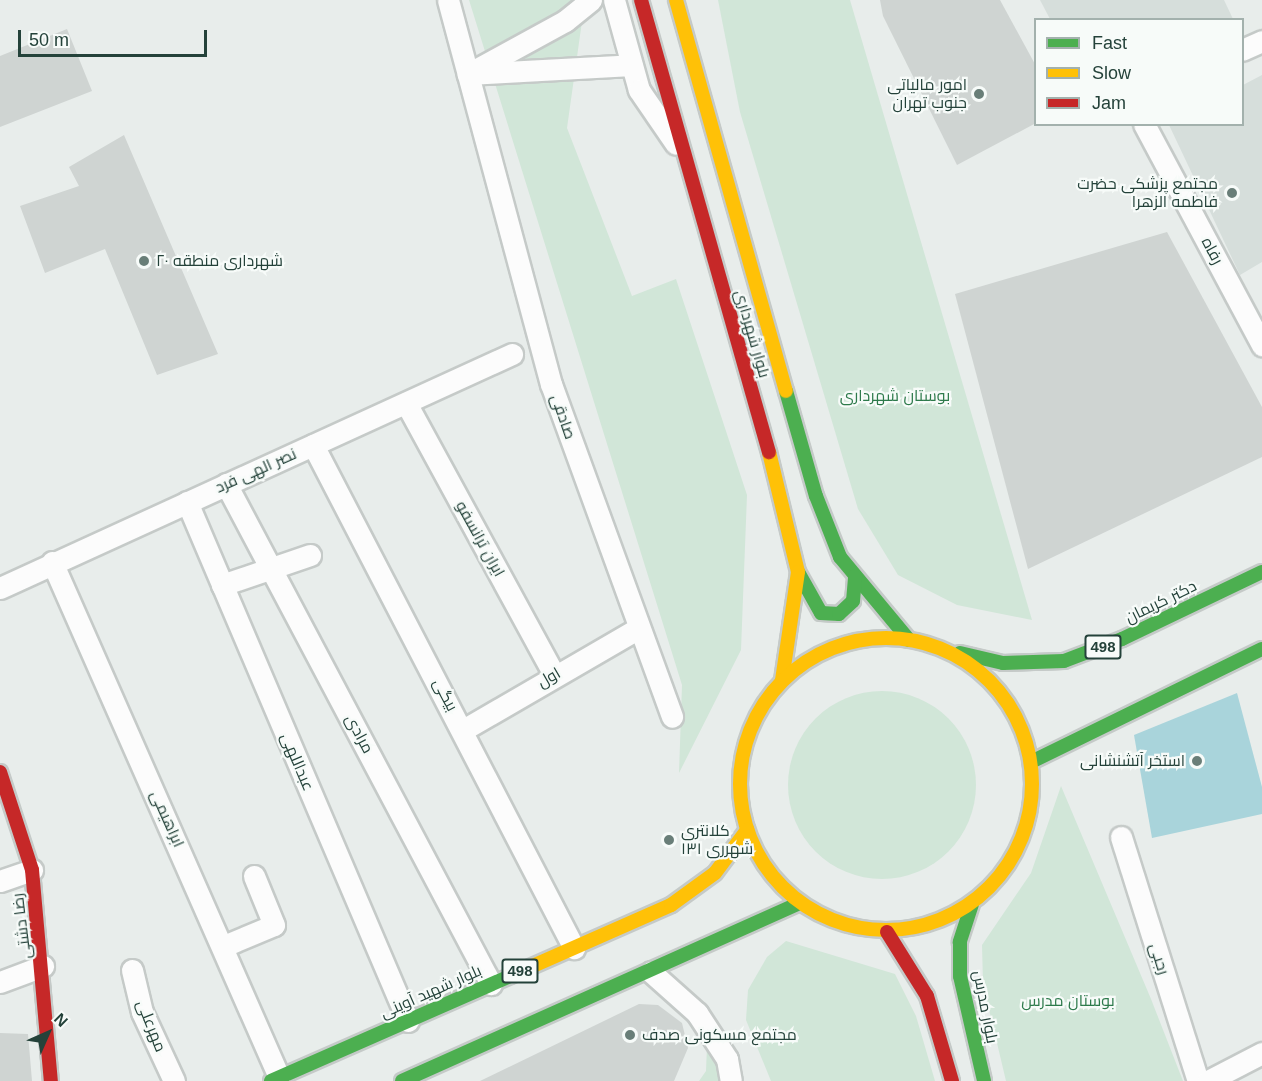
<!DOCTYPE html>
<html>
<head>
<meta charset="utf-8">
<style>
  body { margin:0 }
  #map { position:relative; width:1262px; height:1081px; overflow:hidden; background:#e8edeb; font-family:Helvetica,Cairo,sans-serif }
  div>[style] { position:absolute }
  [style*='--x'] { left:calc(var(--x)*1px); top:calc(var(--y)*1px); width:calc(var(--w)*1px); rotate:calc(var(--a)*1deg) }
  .built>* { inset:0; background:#d6dedb }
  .green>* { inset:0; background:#d1e6d8 }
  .round { border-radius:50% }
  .water>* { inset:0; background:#a9d4db }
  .building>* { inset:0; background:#cfd4d2 }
  .roads { filter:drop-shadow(2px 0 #c5cac8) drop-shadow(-2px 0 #c5cac8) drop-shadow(0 2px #c5cac8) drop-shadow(0 -2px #c5cac8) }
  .street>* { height:21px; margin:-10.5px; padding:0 10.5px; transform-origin:10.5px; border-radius:10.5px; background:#fcfcfc }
  .fast>* { height:14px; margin:-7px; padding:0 7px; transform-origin:7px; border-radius:7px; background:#4caf50 }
  .slow>* { height:14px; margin:-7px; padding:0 7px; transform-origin:7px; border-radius:7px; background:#ffc107 }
  .slow>.ring { margin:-7px; padding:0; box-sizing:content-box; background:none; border:14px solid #ffc107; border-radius:50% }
  .jam>* { height:14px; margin:-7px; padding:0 7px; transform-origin:7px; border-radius:7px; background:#c62828 }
  .dots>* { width:16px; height:16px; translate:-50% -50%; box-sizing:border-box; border:3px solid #f7fbf9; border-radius:50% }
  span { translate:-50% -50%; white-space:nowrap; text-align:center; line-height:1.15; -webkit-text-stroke:4.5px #f7fbf9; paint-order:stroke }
  .shield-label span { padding:2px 4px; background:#f7fbf9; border:2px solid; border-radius:4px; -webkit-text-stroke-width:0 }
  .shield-label { font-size:15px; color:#24423a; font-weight:700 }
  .poi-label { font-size:16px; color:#24423a }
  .right { translate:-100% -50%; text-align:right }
  .left { translate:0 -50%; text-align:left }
  .street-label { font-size:16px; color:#24423a }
  .park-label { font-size:16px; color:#2d7a4b }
  .legend { position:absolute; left:1034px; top:18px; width:210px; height:108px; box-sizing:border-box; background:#f7fbf9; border:2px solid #a3b1ad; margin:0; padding:8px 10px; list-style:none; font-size:18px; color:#24423a }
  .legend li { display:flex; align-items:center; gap:12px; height:30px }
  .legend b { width:30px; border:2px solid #a3b1ad }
  .north { position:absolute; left:18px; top:1003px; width:60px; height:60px; -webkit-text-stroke:4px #f7fbf9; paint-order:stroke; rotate:45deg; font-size:16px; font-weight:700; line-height:24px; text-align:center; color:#24423a }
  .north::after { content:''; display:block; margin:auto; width:21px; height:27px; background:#24423a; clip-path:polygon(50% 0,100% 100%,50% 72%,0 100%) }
  .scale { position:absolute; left:18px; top:30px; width:189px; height:27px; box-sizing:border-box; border:3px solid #24423a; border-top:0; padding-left:8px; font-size:18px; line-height:21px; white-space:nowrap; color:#24423a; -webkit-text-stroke:4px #f7fbf9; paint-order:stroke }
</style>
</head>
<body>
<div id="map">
  <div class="built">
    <i style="clip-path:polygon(1040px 0,1224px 0,1233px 19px,1050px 19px)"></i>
    <i style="clip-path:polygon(1262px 75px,1262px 262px,1240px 275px,1169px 125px,1242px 124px,1243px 85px)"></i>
  </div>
  <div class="green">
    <i style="clip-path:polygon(469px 0,585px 0,567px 128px,632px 296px,676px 279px,747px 495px,741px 650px,679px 773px,682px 685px)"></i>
    <i style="clip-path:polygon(718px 0,850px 0,1032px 620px,957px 605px,898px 575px,858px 509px,740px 112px)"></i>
    <i class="round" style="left:788px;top:691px;width:188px;height:188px"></i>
    <i style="clip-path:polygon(1061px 786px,1151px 999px,1183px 1081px,1006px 1081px,983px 984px,982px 945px,1031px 873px)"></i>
    <i style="clip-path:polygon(786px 941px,895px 974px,916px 1016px,935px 1081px,771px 1081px,746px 1020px,748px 990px,767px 957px)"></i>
    <i style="clip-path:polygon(707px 1046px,721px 1063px,722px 1081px,699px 1081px,706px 1071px)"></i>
  </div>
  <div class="water">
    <i style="clip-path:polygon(1237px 693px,1262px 787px,1262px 814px,1152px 838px,1134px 735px)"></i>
  </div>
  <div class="building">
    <i style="clip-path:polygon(880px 0,1000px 0,1036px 66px,1036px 123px,957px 165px,883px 16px)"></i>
    <i style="clip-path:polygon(67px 29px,92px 91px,0 127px,0 56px)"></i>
    <i style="clip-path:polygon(124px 135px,218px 354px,157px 375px,105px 249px,45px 273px,20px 206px,79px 186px,69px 167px)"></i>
    <i style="clip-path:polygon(1167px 232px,1262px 407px,1262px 457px,1028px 569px,955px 294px)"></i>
    <i style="clip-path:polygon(639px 1004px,658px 1005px,682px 1023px,688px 1048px,674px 1081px,480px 1081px)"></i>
    <i style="clip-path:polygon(0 1033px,28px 1034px,32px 1081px,0 1081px)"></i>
  </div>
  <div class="roads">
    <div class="street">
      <i style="--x:448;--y:0;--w:398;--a:75"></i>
      <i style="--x:551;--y:384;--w:354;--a:70"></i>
      <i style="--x:591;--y:0;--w:33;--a:141"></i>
      <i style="--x:565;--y:21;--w:111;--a:151.3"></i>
      <i style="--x:468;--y:74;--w:164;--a:-3.1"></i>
      <i style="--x:614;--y:0;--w:93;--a:74.5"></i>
      <i style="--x:639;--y:90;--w:65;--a:55.6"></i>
      <i style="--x:1242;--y:50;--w:22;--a:-24"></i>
      <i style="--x:1144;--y:124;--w:251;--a:61.9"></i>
      <i style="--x:406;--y:403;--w:310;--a:61.4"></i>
      <i style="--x:313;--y:445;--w:567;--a:62.58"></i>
      <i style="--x:226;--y:484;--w:566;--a:62.08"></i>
      <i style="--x:187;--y:502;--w:564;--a:66.93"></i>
      <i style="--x:52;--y:562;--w:563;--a:66.21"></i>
      <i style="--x:222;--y:585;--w:93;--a:-18.8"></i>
      <i style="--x:0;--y:588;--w:563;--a:-24.56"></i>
      <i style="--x:463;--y:730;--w:201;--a:-30.1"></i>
      <i style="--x:1121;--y:837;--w:256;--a:72.5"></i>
      <i style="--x:0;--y:881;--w:34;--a:-19"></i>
      <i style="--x:224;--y:946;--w:54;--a:-22.8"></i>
      <i style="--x:274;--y:925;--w:53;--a:-112.2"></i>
      <i style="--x:132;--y:970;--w:43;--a:76.6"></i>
      <i style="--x:142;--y:1012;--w:76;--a:65.1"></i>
      <i style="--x:651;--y:972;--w:62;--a:41.7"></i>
      <i style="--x:697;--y:1013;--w:55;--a:56.9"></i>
      <i style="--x:727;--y:1059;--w:22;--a:80"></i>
      <i style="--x:0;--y:982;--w:46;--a:-20.4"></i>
      <i style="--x:1208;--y:1081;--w:61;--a:-27.4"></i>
    </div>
    <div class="fast">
      <i style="--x:786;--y:391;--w:109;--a:74.1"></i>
      <i style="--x:816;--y:496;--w:66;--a:68.5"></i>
      <i style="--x:840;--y:557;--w:108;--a:50.3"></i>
      <i style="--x:798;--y:572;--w:47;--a:60.7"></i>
      <i style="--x:821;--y:613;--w:18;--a:3"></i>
      <i style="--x:839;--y:614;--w:19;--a:-43"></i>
      <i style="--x:853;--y:601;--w:25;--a:-85"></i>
      <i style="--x:960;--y:653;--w:44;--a:13.1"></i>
      <i style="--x:1003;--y:663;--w:61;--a:-1.9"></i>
      <i style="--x:1064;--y:661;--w:62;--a:-20.8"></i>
      <i style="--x:1122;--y:639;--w:155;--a:-25.6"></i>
      <i style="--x:1031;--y:762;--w:257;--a:-26.1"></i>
      <i style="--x:972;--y:904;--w:40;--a:108"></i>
      <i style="--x:960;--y:942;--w:34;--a:90"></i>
      <i style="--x:960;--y:976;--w:108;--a:77.1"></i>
      <i style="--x:271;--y:1081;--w:261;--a:-23.7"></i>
      <i style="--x:402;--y:1081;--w:436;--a:-24.1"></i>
    </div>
    <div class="slow">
      <i style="--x:676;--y:0;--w:406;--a:74.3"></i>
      <i style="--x:769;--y:452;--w:123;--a:76.4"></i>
      <i style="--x:798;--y:572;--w:110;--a:98.4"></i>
      <i class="ring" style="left:740px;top:638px;width:278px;height:278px"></i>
      <i style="--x:510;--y:976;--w:176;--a:-23.8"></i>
      <i style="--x:671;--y:905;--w:54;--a:-36"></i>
      <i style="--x:715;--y:873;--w:54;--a:-53.3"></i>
    </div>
    <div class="jam">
      <i style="--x:641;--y:0;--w:470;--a:74.2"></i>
      <i style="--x:0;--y:772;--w:103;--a:71.9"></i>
      <i style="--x:32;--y:870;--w:212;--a:84.9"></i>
      <i style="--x:887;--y:932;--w:75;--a:58"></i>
      <i style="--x:927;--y:996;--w:89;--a:73.6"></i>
    </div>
  </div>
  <div class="dots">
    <i style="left:979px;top:94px;background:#697e78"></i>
    <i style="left:1232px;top:193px;background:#697e78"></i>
    <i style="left:144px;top:261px;background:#697e78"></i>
    <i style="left:1197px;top:761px;background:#697e78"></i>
    <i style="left:669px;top:840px;background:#697e78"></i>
    <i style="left:630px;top:1035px;background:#697e78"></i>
  </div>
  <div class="shield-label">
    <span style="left:1103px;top:647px">498</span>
    <span style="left:520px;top:971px">498</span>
  </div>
  <div class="poi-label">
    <span class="right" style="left:967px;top:94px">امور مالیاتی<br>جنوب تهران</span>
    <span class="right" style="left:1218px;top:193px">مجتمع پزشکی حضرت<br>فاطمه الزهرا</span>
    <span class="left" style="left:156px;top:261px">شهرداری منطقه ۲۰</span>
    <span class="right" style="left:1185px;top:761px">استخر آتشنشانی</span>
    <span class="left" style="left:681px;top:840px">کلانتری<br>۱۳۱ شهرری</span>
    <span class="left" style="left:642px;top:1035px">مجتمع مسکونی صدف</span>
  </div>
  <div class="street-label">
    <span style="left:1212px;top:251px;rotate:62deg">رفاه</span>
    <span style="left:752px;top:334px;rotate:74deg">بلوار شهرداری</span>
    <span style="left:563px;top:417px;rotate:71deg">صادقی</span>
    <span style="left:256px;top:471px;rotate:-24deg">نصر الهی فرد</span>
    <span style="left:480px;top:539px;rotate:61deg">ایران ترانسفو</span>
    <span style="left:1161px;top:602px;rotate:-26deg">دکتر کریمان</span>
    <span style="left:549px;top:678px;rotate:-30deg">اول</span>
    <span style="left:445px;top:695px;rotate:62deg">بیگی</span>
    <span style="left:359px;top:734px;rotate:62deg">مرادی</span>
    <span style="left:297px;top:762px;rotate:67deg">عبداللهی</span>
    <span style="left:167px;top:819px;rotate:66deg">ابراهیمی</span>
    <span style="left:22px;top:926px;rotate:-97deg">رضا دشتی</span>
    <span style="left:1159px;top:959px;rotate:73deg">رجبی</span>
    <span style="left:431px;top:992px;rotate:-24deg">بلوار شهید آوینی</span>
    <span style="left:985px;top:1007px;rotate:79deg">بلوار مدرس</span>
    <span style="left:151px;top:1026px;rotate:68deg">مهرعلی</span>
  </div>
  <div class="park-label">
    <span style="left:895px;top:396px">بوستان شهرداری</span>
    <span style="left:1068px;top:1001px">بوستان مدرس</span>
  </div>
  <ul class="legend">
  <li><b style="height:8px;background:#4caf50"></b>Fast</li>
  <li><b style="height:8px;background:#ffc107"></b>Slow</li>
  <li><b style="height:8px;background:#c62828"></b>Jam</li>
  </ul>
  <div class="north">N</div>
  <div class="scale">50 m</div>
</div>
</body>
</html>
